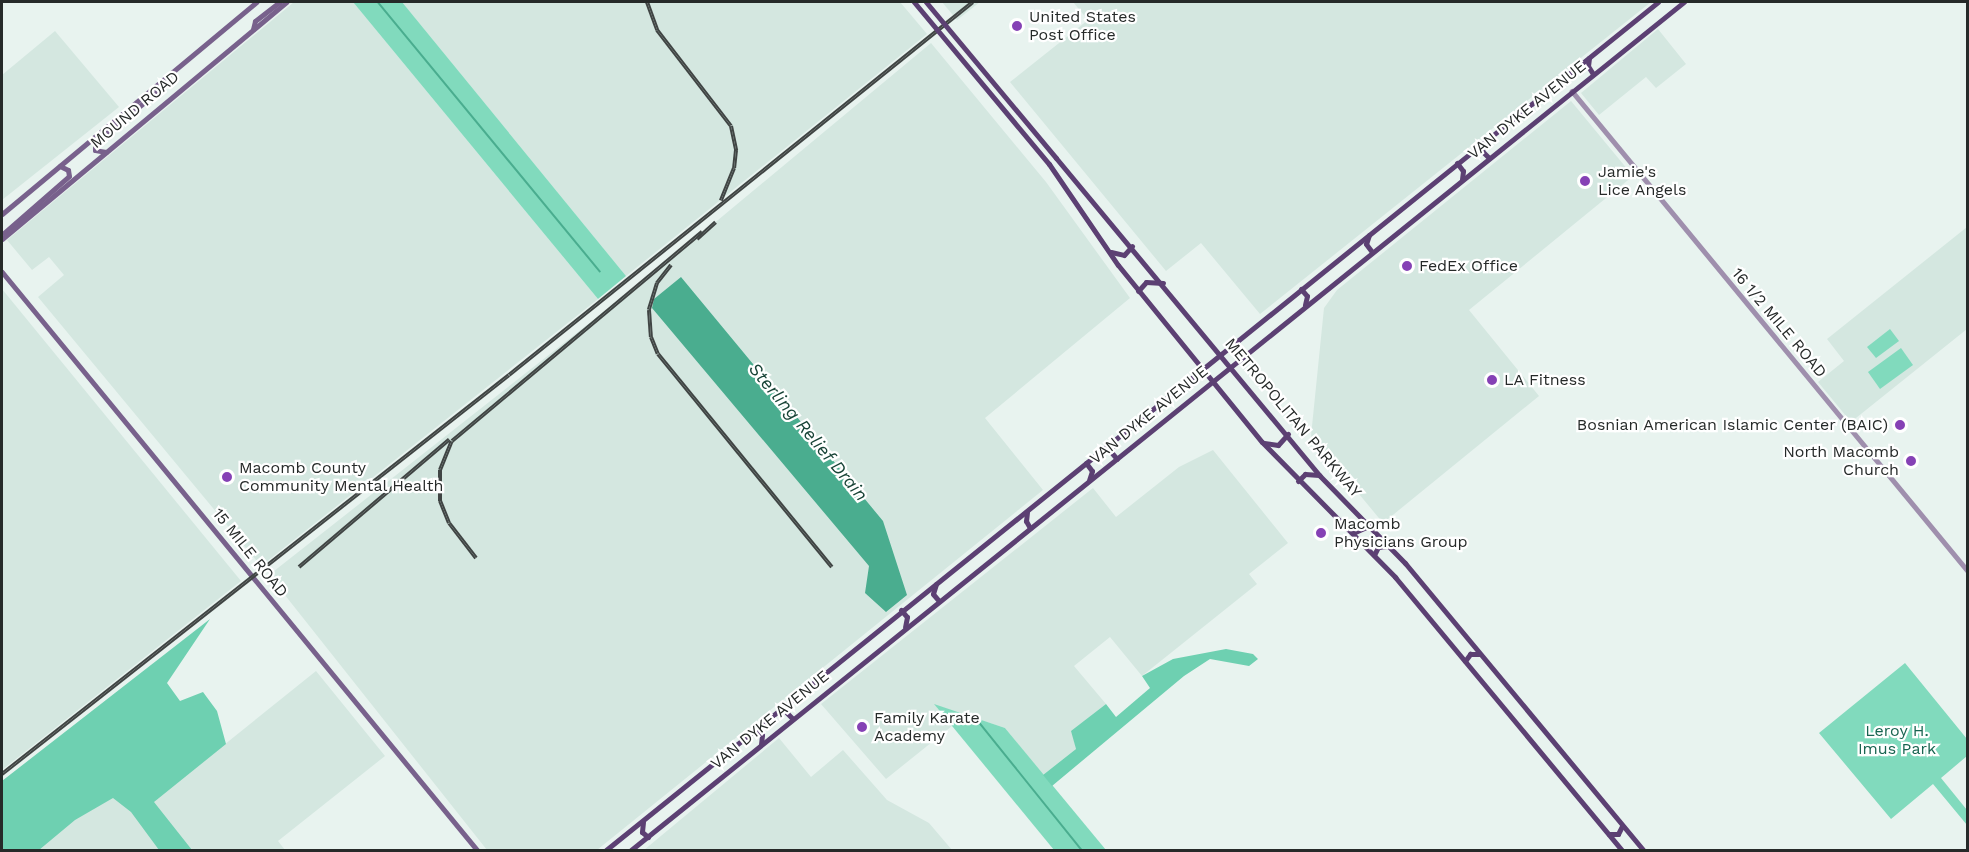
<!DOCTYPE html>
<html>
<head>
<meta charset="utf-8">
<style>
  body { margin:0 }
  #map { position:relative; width:1969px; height:852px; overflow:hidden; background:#e8f3ef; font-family:"Work Sans",sans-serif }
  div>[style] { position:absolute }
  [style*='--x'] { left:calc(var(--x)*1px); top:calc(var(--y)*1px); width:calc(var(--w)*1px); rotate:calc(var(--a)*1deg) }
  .built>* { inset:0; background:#d4e7e0 }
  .green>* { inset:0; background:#81dabd }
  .forest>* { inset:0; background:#6ed0b1 }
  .water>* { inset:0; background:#4aad8f }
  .stream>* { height:1.5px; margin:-0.75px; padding:0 0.75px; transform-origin:0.75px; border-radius:0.75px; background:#4aad8f }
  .tertiary>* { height:4.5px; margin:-2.25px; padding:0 2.25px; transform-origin:2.25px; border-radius:2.25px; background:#9f8fad }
  .secondary>* { height:5px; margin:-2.5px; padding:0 2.5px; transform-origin:2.5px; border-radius:2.5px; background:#78618c }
  .primary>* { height:5px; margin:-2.5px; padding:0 2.5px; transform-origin:2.5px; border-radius:2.5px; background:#5c4073 }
  .rail>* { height:4px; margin-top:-2px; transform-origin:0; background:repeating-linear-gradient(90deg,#fff 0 4.5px,#404544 0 9px); box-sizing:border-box; border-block:2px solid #404544 }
  .primary-bridge>* { height:5px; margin:-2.5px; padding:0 2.5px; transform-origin:2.5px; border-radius:2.5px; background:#5c4073 }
  .dots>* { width:16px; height:16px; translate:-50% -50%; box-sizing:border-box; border:3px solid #fff; border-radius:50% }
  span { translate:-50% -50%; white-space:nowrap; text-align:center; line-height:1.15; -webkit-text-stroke:4.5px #fff; paint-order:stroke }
  .poi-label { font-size:16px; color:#262a29 }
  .left { translate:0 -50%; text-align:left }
  .right { translate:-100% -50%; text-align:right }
  .street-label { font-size:16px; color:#262a29 }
  .park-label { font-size:16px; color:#186450 }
  .water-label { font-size:18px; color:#184437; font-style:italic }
  .frame { position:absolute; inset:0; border:3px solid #262a29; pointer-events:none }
</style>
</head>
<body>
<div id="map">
  <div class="built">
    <i style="clip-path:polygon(294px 2px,353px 2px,598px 299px,261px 566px,38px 297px,64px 275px,49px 257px,32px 270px,7px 240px)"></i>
    <i style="clip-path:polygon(402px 2px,900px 2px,927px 34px,626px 276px)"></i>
    <i style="clip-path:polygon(942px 2px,980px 2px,957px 20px)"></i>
    <i style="clip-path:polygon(1073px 2px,1651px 2px,1260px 314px,1201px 243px,1166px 271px,1010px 82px,1088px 20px)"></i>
    <i style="clip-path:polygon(1658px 29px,1686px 64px,1656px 88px,1646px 77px,1599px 115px,1581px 93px)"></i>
    <i style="clip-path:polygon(55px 31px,119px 107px,2px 200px,2px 75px)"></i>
    <i style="clip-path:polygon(931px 43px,1046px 182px,1130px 298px,985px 418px,1043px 490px,597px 850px,487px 850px,269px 575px,676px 255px)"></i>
    <i style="clip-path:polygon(1571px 101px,1633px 176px,1469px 310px,1539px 396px,1383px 523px,1311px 436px,1324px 308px,1337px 290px)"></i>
    <i style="clip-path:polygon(1967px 227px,1967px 329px,1851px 422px,1818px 382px,1844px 361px,1827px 339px)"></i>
    <i style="clip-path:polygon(2px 289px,241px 581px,2px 770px)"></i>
    <i style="clip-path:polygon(1213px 450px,1288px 543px,1249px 574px,1257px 584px,1142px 676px,1110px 637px,1074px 666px,1106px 704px,1072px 731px,1076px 749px,1043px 775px,1005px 728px,935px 705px,952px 726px,886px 779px,821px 704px,1093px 488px,1116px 517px,1179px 467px)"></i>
    <i style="clip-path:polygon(316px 671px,385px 756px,278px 841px,285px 850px,2px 850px,114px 755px,173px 826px,153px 802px)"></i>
    <i style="clip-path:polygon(779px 738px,811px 777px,843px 750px,887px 800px,929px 823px,952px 850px,644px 850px)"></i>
  </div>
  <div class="green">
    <i style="clip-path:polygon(353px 2px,402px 2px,626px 276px,598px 299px)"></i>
    <i style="clip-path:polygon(1890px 329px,1899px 341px,1876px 358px,1867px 347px)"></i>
    <i style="clip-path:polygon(1901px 348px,1913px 365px,1880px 389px,1868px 372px)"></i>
    <i style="clip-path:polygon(1905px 663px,1967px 739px,1967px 756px,1941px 778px,1967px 810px,1967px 825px,1933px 784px,1891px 819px,1819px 733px)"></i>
    <i style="clip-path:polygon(934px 704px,1005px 728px,1106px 850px,1054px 850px)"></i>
  </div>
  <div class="forest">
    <i style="clip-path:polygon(210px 619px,167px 683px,180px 701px,203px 692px,217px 711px,226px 744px,154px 802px,192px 850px,159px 850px,131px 812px,113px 798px,75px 820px,39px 850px,2px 850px,2px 781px)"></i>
    <i style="clip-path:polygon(1226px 649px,1253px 654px,1258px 659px,1249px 666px,1210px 659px,1184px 676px,1052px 786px,1043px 775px,1076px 749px,1071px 731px,1106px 704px,1116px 717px,1150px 688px,1142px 676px,1173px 659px)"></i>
  </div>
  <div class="water">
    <i style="clip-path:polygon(681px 277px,883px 521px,907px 595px,886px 612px,865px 593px,869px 566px,652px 308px,654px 299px)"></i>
  </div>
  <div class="stream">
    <i style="--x:378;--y:2;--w:349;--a:50.5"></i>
    <i style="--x:979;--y:722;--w:164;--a:51.2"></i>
  </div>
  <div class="tertiary">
    <i style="--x:1572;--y:91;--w:622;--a:50.48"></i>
  </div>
  <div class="secondary">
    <i style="--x:253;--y:29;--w:8;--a:-76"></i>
    <i style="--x:255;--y:21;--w:31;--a:-38"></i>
    <i style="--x:106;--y:152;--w:11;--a:-170"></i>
    <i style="--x:95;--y:150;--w:8;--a:-90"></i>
    <i style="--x:95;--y:142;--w:80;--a:-38.9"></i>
    <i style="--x:157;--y:92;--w:8;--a:-76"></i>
    <i style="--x:2;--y:214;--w:331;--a:-39.8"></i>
    <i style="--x:4;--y:233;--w:86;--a:-41.2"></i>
    <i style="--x:69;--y:176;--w:6;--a:-99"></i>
    <i style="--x:68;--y:170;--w:9;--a:-153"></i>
    <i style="--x:2;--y:239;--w:370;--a:-39.8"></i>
    <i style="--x:2;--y:272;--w:748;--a:50.59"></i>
  </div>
  <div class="primary">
    <i style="--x:1589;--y:58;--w:8;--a:97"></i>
    <i style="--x:1588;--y:66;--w:9;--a:58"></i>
    <i style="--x:1484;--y:143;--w:8;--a:104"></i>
    <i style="--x:1482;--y:151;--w:10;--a:45"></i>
    <i style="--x:1056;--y:158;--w:413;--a:50.3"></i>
    <i style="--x:1320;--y:476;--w:122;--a:45.7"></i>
    <i style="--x:1405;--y:563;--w:373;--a:50.3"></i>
    <i style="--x:1457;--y:163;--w:10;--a:53"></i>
    <i style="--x:1463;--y:171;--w:8;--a:97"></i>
    <i style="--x:1049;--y:164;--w:122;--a:55.7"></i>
    <i style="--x:1118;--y:265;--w:228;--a:50.9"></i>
    <i style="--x:1262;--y:442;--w:190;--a:45.4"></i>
    <i style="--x:1395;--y:577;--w:355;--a:50.3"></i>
    <i style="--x:1369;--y:235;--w:9;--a:108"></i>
    <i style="--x:1366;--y:244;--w:10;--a:53"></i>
    <i style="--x:1111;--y:252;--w:13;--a:13"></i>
    <i style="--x:1124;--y:255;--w:12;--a:-48"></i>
    <i style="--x:1301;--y:289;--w:9;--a:49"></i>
    <i style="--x:1307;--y:296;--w:9;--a:103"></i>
    <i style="--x:1138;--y:291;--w:12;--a:-48"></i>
    <i style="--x:1146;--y:282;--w:17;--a:3"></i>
    <i style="--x:1114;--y:442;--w:10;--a:107"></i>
    <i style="--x:1111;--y:452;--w:9;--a:49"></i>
    <i style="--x:1264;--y:443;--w:14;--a:8"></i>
    <i style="--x:1278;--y:445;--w:15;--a:-48"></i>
    <i style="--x:1086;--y:463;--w:10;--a:53"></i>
    <i style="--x:1092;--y:471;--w:9;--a:108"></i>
    <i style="--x:1298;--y:481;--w:10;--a:-45"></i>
    <i style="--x:1305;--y:474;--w:14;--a:4"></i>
    <i style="--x:1027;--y:512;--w:9;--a:96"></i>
    <i style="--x:1026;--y:521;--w:8;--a:60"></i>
    <i style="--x:1353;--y:533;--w:17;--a:-24"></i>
    <i style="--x:1374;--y:555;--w:9;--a:-63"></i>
    <i style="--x:1378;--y:547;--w:10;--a:-6"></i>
    <i style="--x:936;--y:584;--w:10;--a:107"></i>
    <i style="--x:933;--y:594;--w:9;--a:49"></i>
    <i style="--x:901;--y:610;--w:9;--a:49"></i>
    <i style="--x:907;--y:617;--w:10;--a:101"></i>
    <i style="--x:1465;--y:661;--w:9;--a:-54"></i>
    <i style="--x:1470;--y:654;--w:9;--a:0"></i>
    <i style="--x:789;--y:703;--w:10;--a:101"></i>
    <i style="--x:787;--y:713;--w:8;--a:45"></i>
    <i style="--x:756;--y:728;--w:9;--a:49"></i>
    <i style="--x:762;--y:735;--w:9;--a:96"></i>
    <i style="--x:643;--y:822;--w:10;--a:96"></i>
    <i style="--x:642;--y:832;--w:8;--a:40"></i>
    <i style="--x:1609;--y:834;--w:9;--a:0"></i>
    <i style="--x:1618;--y:834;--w:9;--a:-63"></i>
    <i style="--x:606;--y:850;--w:1351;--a:-38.87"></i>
    <i style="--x:631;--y:850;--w:1352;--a:-38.85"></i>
  </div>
  <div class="rail">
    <i style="--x:647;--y:2;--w:30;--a:70"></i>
    <i style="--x:657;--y:30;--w:121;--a:52.4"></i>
    <i style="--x:731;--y:126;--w:25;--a:78"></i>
    <i style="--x:736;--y:150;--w:18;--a:96"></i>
    <i style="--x:734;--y:168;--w:35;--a:112"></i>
    <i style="--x:697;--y:239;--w:25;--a:-42"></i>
    <i style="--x:671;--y:265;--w:23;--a:128"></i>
    <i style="--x:657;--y:283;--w:28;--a:107"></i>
    <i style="--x:649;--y:310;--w:27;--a:86"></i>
    <i style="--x:651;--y:337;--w:18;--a:68"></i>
    <i style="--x:658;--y:354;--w:275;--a:50.8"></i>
    <i style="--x:476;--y:558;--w:44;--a:-127.6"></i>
    <i style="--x:449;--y:523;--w:24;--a:-112"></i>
    <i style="--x:440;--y:501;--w:31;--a:-90"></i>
    <i style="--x:440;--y:470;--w:31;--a:-68"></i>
    <i style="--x:452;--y:441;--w:326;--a:-39.9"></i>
    <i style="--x:299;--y:567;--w:197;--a:-40.3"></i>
    <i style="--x:2;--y:774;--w:645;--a:-38.2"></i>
    <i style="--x:509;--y:375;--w:595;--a:-38.8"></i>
  </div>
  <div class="primary-bridge">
    <i style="--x:914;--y:2;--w:211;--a:50.2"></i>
    <i style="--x:926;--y:2;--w:203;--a:50.2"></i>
  </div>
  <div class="dots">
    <i style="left:1017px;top:26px;background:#8541b5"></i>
    <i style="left:1585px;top:181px;background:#8541b5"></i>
    <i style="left:1407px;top:266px;background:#8541b5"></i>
    <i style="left:1492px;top:380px;background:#8541b5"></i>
    <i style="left:1900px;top:425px;background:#8541b5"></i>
    <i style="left:1911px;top:461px;background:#8541b5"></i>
    <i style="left:227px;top:477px;background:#8541b5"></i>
    <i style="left:1321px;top:533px;background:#8541b5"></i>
    <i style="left:862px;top:727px;background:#8541b5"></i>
  </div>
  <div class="poi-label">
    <span class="left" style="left:1029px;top:26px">United States<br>Post Office</span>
    <span class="left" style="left:1598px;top:181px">Jamie's<br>Lice Angels</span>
    <span class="left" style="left:1419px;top:266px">FedEx Office</span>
    <span class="left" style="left:1504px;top:380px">LA Fitness</span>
    <span class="right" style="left:1888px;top:425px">Bosnian American Islamic Center (BAIC)</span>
    <span class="right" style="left:1899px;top:461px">North Macomb<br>Church</span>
    <span class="left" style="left:239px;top:477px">Macomb County<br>Community Mental Health</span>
    <span class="left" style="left:1334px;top:533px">Macomb<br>Physicians Group</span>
    <span class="left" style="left:874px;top:727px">Family Karate<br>Academy</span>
  </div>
  <div class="street-label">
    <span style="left:135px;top:110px;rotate:-40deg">MOUND ROAD</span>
    <span style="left:1527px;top:110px;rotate:-39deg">VAN DYKE AVENUE</span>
    <span style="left:1779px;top:323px;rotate:50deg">16 1/2 MILE ROAD</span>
    <span style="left:1149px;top:415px;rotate:-39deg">VAN DYKE AVENUE</span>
    <span style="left:1293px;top:418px;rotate:50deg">METROPOLITAN PARKWAY</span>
    <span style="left:250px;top:553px;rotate:51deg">15 MILE ROAD</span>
    <span style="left:770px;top:720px;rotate:-39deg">VAN DYKE AVENUE</span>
  </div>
  <div class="park-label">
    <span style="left:1897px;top:740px">Leroy H.<br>Imus Park</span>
  </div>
  <div class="water-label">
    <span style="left:808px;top:432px;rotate:50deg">Sterling Relief Drain</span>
  </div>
  <div class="frame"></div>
</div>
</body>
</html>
